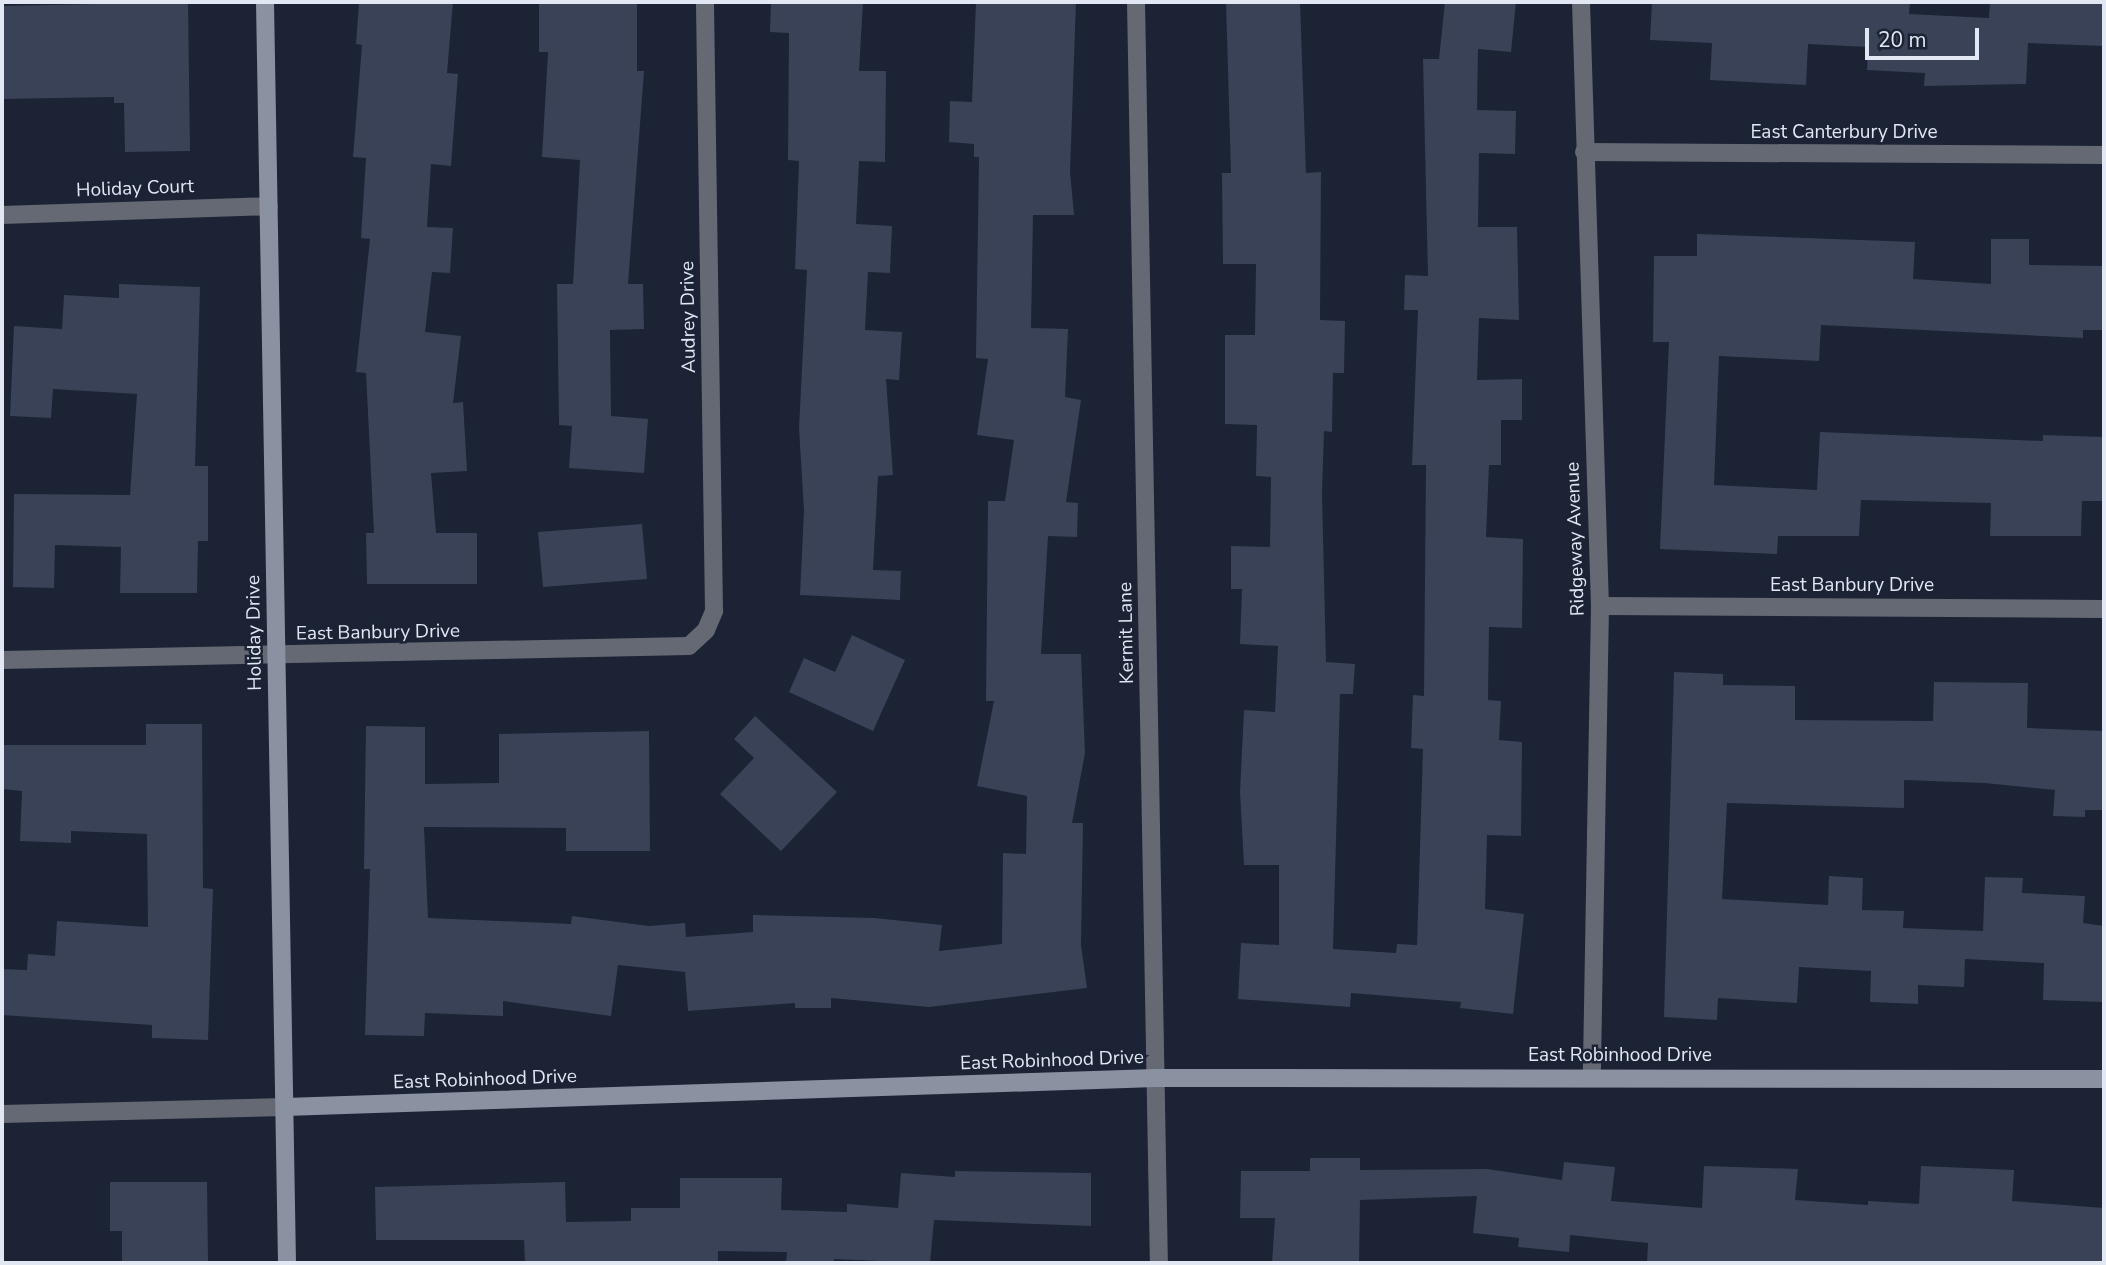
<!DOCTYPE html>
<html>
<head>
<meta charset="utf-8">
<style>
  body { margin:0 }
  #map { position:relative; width:2106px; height:1265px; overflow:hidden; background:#1b2335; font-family:"Nunito Sans",sans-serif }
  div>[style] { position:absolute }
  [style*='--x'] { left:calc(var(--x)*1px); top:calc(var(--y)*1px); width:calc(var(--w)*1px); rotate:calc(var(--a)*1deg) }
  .building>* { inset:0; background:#3a4257 }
  .street>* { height:18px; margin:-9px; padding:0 9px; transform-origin:9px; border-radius:9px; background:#656973 }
  .secondary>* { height:18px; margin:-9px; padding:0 9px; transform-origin:9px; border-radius:9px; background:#8a91a0 }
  span { translate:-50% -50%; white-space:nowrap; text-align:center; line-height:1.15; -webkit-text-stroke:5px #1b2335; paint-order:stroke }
  .street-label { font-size:19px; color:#e1e7f3 }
  .frame { position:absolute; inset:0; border:4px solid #e1e7f3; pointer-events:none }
  .scale { position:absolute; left:1865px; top:28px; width:114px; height:32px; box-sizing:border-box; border:4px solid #e1e7f3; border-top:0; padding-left:9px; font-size:21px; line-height:24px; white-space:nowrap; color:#e1e7f3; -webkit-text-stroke:5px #1b2335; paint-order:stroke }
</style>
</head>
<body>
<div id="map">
  <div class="building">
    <i style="clip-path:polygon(188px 2px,190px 151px,125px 152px,124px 103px,114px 103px,114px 97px,2px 99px,2px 6px)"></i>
    <i style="clip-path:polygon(359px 2px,453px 2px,447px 73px,458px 74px,451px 166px,431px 164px,427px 227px,453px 228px,450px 273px,432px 272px,425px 332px,461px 336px,453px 403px,463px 402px,467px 471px,431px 473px,436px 533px,477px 533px,477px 584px,367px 584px,366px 533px,374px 533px,366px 373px,356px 372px,370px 239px,361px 238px,366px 158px,353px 157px,362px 45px,356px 44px)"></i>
    <i style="clip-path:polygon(539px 2px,637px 2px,637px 71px,644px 71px,628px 284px,643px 284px,644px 329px,610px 330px,611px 416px,648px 419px,644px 473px,569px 468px,572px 426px,559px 425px,557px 284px,573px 284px,580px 160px,542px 157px,548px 52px,539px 52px)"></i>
    <i style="clip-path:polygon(771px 2px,863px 2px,859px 71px,886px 71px,885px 162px,859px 161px,856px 224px,892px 226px,890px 273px,868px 272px,865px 330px,902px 332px,899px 380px,886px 379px,893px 475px,878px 476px,873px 570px,901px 571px,900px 600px,800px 595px,804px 511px,799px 428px,807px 270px,795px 269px,799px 161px,788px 160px,789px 33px,770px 32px)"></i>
    <i style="clip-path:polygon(976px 2px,1076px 2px,1070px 172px,1074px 215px,1033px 215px,1031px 328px,1068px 329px,1065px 397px,1081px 400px,1066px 502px,1078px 503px,1077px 537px,1048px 536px,1041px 654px,1081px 654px,1085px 753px,1072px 823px,1083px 823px,1081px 945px,1087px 988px,929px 1007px,831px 998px,831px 1008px,795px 1008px,795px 1003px,688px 1011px,685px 972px,618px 965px,611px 1016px,503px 1001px,503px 1016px,425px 1013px,424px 1036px,365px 1035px,370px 869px,364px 869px,366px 726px,425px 727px,425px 784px,499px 783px,499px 734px,649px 731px,650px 851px,566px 851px,566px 828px,424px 827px,428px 918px,571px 924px,572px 916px,649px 926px,685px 923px,686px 937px,753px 932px,753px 915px,874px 918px,942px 925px,939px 951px,1002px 944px,1003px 853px,1026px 854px,1027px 796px,977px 786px,994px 701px,986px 701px,988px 501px,1005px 501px,1014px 440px,977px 435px,988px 359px,976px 358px,979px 157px,974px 157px,974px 144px,949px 142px,950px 101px,972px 102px)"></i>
    <i style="clip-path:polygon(1226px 2px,1300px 2px,1306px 173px,1321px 172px,1320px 320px,1345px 321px,1344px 373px,1333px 373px,1332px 432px,1324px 431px,1322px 493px,1326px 662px,1355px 664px,1353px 694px,1340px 694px,1333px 949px,1396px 953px,1397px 944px,1417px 945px,1423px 749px,1411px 748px,1413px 695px,1424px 696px,1426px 465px,1412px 465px,1418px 310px,1404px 310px,1405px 275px,1428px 276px,1423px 59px,1439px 59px,1445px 2px,1516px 2px,1511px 52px,1478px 49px,1477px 110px,1516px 111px,1515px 154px,1479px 153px,1478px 227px,1517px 227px,1519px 320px,1479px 318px,1477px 380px,1522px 379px,1522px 420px,1501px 420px,1501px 465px,1489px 465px,1486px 537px,1523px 539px,1522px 628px,1489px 627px,1488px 700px,1501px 701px,1499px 740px,1522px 742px,1521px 836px,1487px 835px,1485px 909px,1524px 914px,1513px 1014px,1460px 1008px,1461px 1002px,1351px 993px,1350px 1007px,1238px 999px,1241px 943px,1279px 945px,1279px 865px,1244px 865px,1240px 792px,1244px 710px,1275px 712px,1278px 646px,1240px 644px,1242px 589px,1231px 589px,1231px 546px,1270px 547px,1271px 477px,1256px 476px,1257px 425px,1225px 424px,1225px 335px,1255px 335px,1256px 264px,1223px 264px,1222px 173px,1231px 173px)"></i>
    <i style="clip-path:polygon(1652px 2px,1910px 2px,1909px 14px,1989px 18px,1990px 2px,2104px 2px,2104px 46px,2028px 43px,2026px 84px,1924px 86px,1925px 73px,1867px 70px,1868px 47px,1808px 44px,1806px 85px,1710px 80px,1712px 43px,1650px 40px)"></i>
    <i style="clip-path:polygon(1697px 234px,1915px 242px,1913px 279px,1991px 284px,1991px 239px,2029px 239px,2029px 265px,2104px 266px,2104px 330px,2083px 330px,2083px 338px,1821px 325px,1819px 361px,1719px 356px,1714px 485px,1817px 490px,1820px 432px,2043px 441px,2043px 435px,2104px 437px,2104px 501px,2082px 501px,2081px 536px,1990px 536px,1991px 503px,1861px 500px,1859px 536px,1778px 536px,1777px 554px,1660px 549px,1669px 342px,1653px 342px,1654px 256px,1697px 256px)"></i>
    <i style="clip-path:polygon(119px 284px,200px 287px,195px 466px,208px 466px,208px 541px,198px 541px,197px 593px,120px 593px,121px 547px,55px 545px,54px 588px,13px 587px,14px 494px,130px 495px,137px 394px,53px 389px,51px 418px,10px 416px,14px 326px,62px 329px,64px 295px,119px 298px)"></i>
    <i style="clip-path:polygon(642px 524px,647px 579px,543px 587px,538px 532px)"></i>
    <i style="clip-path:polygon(852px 635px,905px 660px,873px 731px,789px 692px,804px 658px,835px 672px)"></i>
    <i style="clip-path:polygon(1674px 672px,1723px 674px,1723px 685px,1795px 686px,1795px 720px,1933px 721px,1934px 682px,2028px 683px,2027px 728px,2104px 731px,2104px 810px,2085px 810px,2085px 817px,2053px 816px,2055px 790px,1985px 783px,1904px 780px,1904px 808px,1727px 803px,1722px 899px,1828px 905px,1829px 876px,1863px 878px,1862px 910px,1904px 911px,1903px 928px,1983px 931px,1985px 877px,2023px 878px,2022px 893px,2085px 896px,2083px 923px,2104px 926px,2104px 1002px,2043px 1000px,2044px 963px,1965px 959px,1964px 987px,1918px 985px,1918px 1004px,1870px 1002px,1871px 971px,1799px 967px,1797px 1003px,1718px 998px,1717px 1020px,1664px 1017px)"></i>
    <i style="clip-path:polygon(755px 716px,837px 792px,781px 851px,720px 794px,754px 758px,734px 739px)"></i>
    <i style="clip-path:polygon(146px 724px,202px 724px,203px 888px,213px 889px,208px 1040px,152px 1038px,152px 1025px,2px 1015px,2px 969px,27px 970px,28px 954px,55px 956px,57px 921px,148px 927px,147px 834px,71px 831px,71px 843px,20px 841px,22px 791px,2px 789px,2px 745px,146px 745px)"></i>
    <i style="clip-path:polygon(1310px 1158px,1360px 1158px,1360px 1170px,1487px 1169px,1562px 1180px,1564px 1162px,1615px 1167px,1611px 1201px,1702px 1208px,1704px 1166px,1798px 1169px,1795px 1200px,1868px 1205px,1868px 1201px,1919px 1204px,1921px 1166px,2014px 1170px,2012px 1201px,2104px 1208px,2104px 1263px,1647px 1263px,1648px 1243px,1570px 1235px,1569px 1252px,1518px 1247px,1519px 1238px,1473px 1233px,1477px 1196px,1360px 1200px,1359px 1263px,1272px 1263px,1275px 1218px,1240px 1218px,1241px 1171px,1310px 1171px)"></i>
    <i style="clip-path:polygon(955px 1171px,1091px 1173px,1091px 1226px,934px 1220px,930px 1263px,834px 1259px,834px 1263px,786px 1263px,787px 1252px,718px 1251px,718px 1263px,525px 1263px,524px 1240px,376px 1240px,375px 1187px,565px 1182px,566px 1222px,631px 1221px,631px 1208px,680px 1208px,680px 1178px,782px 1178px,781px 1210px,847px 1212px,847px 1204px,898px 1208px,901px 1173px,955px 1177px)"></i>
    <i style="clip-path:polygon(110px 1182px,207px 1182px,208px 1263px,122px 1263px,122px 1231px,110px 1231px)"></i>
  </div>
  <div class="street">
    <i style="--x:1136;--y:2;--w:1261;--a:88.96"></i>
    <i style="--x:1581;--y:2;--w:604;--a:88.2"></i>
    <i style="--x:1600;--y:606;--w:470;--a:91"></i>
    <i style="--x:1584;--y:152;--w:520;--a:0.33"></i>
    <i style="--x:2;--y:215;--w:267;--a:-1.9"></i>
    <i style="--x:1600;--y:606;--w:504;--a:0.34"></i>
    <i style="--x:2;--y:660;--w:687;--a:-1.17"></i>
    <i style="--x:689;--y:646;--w:23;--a:-43"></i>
    <i style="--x:706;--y:630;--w:21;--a:-67"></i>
    <i style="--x:714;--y:611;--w:609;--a:-90.85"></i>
    <i style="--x:2;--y:1114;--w:283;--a:-1.4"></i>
  </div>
  <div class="secondary">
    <i style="--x:265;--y:2;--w:1261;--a:89"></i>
    <i style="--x:285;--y:1107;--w:871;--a:-1.91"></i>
    <i style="--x:1156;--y:1078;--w:948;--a:0.06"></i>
  </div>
  <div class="street-label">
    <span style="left:1844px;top:133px">East Canterbury Drive</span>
    <span style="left:135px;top:189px;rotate:-2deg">Holiday Court</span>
    <span style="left:689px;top:317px;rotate:-91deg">Audrey Drive</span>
    <span style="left:1576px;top:539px;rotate:-92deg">Ridgeway Avenue</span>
    <span style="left:1852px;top:586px">East Banbury Drive</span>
    <span style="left:255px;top:633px;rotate:-91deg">Holiday Drive</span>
    <span style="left:378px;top:633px;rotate:-1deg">East Banbury Drive</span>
    <span style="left:1127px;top:633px;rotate:-91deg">Kermit Lane</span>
    <span style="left:1620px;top:1056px">East Robinhood Drive</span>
    <span style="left:1052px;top:1061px;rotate:-2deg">East Robinhood Drive</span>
    <span style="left:485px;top:1080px;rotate:-2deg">East Robinhood Drive</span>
  </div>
  <div class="frame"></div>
  <div class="scale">20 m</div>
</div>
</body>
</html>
